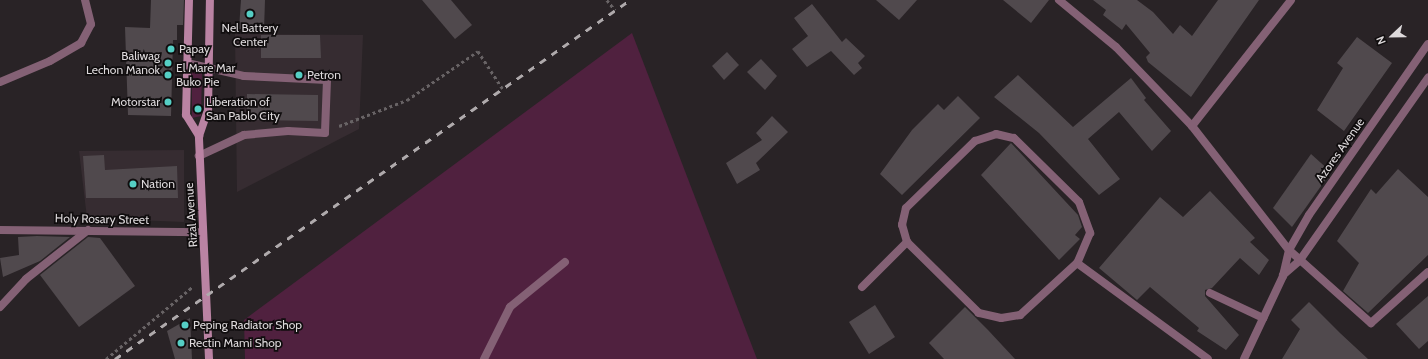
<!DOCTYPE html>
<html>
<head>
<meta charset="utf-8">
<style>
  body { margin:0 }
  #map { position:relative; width:1428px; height:359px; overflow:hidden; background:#292326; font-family:Cabin,sans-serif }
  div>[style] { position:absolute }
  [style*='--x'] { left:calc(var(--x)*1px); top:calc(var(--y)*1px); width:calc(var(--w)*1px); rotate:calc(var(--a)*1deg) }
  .built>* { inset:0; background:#362c31 }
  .green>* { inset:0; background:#50213f }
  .building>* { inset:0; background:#50494d }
  .path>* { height:2.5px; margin-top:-1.25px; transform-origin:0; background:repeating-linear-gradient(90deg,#686365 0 3px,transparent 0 6px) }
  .service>* { height:8px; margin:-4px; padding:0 4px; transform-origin:4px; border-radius:4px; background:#846175 }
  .minor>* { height:8px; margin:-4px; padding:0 4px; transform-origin:4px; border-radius:4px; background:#846175 }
  .tertiary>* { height:8px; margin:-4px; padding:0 4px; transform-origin:4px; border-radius:4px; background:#846175 }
  .secondary>* { height:8px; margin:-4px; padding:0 4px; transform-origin:4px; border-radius:4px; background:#ba83a3 }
  .rail>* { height:3px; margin-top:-1.5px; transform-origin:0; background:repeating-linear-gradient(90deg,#afaaac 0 7px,transparent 0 14px) }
  .dots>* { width:11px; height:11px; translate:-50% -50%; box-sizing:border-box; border:2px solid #100d0e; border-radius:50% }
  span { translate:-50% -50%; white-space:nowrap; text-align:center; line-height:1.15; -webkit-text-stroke:3.5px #100d0e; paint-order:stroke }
  .poi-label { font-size:12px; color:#ddd9db }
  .left { translate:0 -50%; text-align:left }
  .right { translate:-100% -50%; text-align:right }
  .street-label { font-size:12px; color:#ddd9db }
  .north { position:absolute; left:1372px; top:16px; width:40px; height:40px; -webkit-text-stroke:3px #100d0e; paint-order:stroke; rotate:248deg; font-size:11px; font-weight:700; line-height:16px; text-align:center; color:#ddd9db }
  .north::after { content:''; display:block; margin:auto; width:14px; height:18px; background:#ddd9db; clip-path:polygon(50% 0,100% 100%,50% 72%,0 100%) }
</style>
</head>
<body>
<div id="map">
  <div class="built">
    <i style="clip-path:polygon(235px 34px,363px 35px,359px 129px,237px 192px)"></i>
    <i style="clip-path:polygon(184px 150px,184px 222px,87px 218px,79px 151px)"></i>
  </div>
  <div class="green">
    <i style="clip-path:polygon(632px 33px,757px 359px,245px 359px,244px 320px)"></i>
    <i style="clip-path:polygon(192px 70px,202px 71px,201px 116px,192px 118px)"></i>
  </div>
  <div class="building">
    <i style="clip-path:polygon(151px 0,184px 0,183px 25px,177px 25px,177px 40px,173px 40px,171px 116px,128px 115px,125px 27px,150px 28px)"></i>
    <i style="clip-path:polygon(241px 0,265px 0,264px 30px,239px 29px)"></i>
    <i style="clip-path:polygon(422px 0,451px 0,472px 25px,455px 39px)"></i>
    <i style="clip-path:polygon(876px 0,917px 0,899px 20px)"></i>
    <i style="clip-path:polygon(1003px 0,1049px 0,1031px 23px)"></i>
    <i style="clip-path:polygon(1093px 0,1137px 0,1153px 12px,1173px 34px,1180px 25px,1192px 36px,1218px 0,1259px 0,1191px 97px,1148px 62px,1146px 57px,1150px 53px,1126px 24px,1122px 30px,1103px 15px,1106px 10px)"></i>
    <i style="clip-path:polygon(812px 4px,842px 42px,846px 38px,865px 56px,858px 63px,862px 68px,854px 75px,831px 51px,807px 67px,792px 49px,808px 36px,794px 18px)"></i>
    <i style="clip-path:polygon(261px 35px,320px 35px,321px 58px,261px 58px)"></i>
    <i style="clip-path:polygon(1357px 37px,1392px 63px,1344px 131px,1317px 110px,1343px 68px,1337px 63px)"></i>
    <i style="clip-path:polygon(727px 52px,739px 65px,724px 80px,712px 66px)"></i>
    <i style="clip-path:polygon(761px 59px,777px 76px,765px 90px,747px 72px)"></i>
    <i style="clip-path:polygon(1018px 75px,1073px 127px,1131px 78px,1146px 98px,1144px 100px,1171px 131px,1152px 151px,1119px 112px,1088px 139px,1120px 179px,1099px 195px,1039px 133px,994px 97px)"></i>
    <i style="clip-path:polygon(247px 94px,318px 95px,318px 121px,247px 120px)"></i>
    <i style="clip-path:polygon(958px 96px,980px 118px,902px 195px,880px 174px,912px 130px,938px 104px,944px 110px)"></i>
    <i style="clip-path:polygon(772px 116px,788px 132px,756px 163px,760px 170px,737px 184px,726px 163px,762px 140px,756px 133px)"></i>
    <i style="clip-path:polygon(1011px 143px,1078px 215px,1082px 227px,1075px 235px,1080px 239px,1059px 260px,981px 175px)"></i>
    <i style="clip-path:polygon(1311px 154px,1331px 172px,1292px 227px,1273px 208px)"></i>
    <i style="clip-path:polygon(104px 155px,105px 170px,177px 166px,178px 198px,86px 198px,83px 156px)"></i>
    <i style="clip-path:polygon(1398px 169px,1428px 197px,1428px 255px,1368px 313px,1343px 291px,1359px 263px,1337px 241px,1371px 189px,1376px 194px)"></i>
    <i style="clip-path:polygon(1210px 191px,1255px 238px,1250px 242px,1269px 260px,1259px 275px,1240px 258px,1212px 288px,1205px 290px,1205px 296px,1239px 335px,1226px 350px,1197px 331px,1199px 328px,1150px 287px,1137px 300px,1099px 268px,1160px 197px,1183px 217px)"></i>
    <i style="clip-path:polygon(18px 237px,37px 236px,70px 237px,40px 261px,3px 277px,0 258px,19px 255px)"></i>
    <i style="clip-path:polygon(88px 237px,100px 238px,135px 286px,79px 327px,40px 275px)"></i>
    <i style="clip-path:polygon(1428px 296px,1428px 341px,1419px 349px,1396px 324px)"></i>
    <i style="clip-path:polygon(1309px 302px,1340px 333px,1368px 359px,1282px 359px,1300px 329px,1291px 320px)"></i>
    <i style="clip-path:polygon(875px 305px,895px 337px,869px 354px,849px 322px)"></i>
    <i style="clip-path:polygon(965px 307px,988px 330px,1015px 359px,944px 359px,929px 343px)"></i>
    <i style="clip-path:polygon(190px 318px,192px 359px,175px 359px,167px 331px)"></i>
  </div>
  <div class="path">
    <i style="--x:607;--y:0;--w:13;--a:51"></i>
    <i style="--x:339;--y:126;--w:73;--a:-20.9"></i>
    <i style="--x:407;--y:100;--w:86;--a:-34.6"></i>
    <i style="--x:478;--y:51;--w:45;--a:56.7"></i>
    <i style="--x:106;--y:359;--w:112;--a:-39.9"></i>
  </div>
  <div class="service">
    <i style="--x:187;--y:63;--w:58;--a:12.8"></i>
    <i style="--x:244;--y:76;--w:83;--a:2.8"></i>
    <i style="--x:327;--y:80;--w:53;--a:92.2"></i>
    <i style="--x:325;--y:133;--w:37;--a:-177"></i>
    <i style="--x:288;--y:131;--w:44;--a:174.8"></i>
    <i style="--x:244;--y:135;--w:50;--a:155"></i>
    <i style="--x:0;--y:82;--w:54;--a:-22.8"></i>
    <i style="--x:50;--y:61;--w:36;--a:-30"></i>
    <i style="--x:81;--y:43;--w:21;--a:-62"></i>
    <i style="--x:91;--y:24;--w:25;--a:-104"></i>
    <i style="--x:862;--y:287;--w:64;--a:-45"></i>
    <i style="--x:1210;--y:293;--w:59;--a:25.3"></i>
    <i style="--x:0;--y:307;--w:38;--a:-47"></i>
    <i style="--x:26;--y:279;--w:79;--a:-38.3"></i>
    <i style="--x:484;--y:359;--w:58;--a:-63.4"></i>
    <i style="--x:510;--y:307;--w:71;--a:-39.3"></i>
  </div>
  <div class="minor">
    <i style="--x:1059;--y:0;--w:74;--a:39.5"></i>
    <i style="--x:1116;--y:47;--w:110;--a:46.1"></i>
    <i style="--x:1192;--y:126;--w:157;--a:52"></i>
    <i style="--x:1289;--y:250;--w:110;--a:41.7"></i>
    <i style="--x:1371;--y:323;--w:76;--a:-41.8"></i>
    <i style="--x:1192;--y:126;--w:160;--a:-51.8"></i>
    <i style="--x:996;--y:134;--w:18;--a:13"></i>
    <i style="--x:1014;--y:138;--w:91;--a:44.6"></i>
    <i style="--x:1079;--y:202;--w:33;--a:70"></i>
    <i style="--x:1090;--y:233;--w:33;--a:113"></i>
    <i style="--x:1077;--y:263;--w:77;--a:137.6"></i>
    <i style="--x:1020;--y:315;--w:19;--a:171"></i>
    <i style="--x:1001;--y:318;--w:23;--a:-167"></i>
    <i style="--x:979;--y:313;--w:101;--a:-135.4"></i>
    <i style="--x:907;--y:242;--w:18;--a:-106"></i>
    <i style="--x:902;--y:225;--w:17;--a:-77"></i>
    <i style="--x:906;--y:208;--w:96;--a:-44.2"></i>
    <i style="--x:975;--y:141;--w:22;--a:-18"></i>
    <i style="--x:1077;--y:263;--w:162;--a:36.2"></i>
    <i style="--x:1283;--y:275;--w:23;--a:-41"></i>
    <i style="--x:1300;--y:260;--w:223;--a:-54.9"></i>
    <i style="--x:1244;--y:359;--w:92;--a:-64.8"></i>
    <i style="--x:1283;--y:276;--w:27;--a:-77"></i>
    <i style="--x:1289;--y:250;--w:40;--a:-60.3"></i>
    <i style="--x:1309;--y:215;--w:208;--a:-55.2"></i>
  </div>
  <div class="tertiary">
    <i style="--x:0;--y:230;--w:203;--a:0.6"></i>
  </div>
  <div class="secondary">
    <i style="--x:189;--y:0;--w:115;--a:91.5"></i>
    <i style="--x:186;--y:115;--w:25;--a:58"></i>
    <i style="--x:209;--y:359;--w:223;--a:-92.6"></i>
    <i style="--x:199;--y:136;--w:28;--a:-71"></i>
    <i style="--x:208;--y:110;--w:110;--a:-89"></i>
  </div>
  <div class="rail">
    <i style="--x:115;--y:359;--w:628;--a:-34.88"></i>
  </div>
  <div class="dots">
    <i style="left:250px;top:14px;background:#55cec4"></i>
    <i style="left:171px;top:49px;background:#55cec4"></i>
    <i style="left:168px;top:63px;background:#55cec4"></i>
    <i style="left:168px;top:75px;background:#55cec4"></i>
    <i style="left:299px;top:75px;background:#55cec4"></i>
    <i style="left:168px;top:102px;background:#55cec4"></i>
    <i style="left:198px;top:109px;background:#55cec4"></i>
    <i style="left:133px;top:184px;background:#55cec4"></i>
    <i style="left:185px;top:325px;background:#55cec4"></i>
    <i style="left:181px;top:343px;background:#55cec4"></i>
  </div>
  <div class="poi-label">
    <span style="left:250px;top:35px">Nel Battery<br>Center</span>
    <span class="left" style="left:179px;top:49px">Papay</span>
    <span class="right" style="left:160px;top:63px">Baliwag<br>Lechon Manok</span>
    <span class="left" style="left:176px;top:75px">El Mare Mar<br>Buko Pie</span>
    <span class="left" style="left:307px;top:75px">Petron</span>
    <span class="right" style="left:160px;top:102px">Motorstar</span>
    <span class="left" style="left:206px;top:109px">Liberation of<br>San Pablo City</span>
    <span class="left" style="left:141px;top:184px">Nation</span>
    <span class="left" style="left:193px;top:325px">Peping Radiator Shop</span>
    <span class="left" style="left:189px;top:343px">Rectin Mami Shop</span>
  </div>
  <div class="street-label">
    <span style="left:1340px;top:150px;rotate:-55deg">Azores Avenue</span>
    <span style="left:191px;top:215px;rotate:-94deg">Rizal Avenue</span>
    <span style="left:102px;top:219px;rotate:1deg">Holy Rosary Street</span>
  </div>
  <div class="north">N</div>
</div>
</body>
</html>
